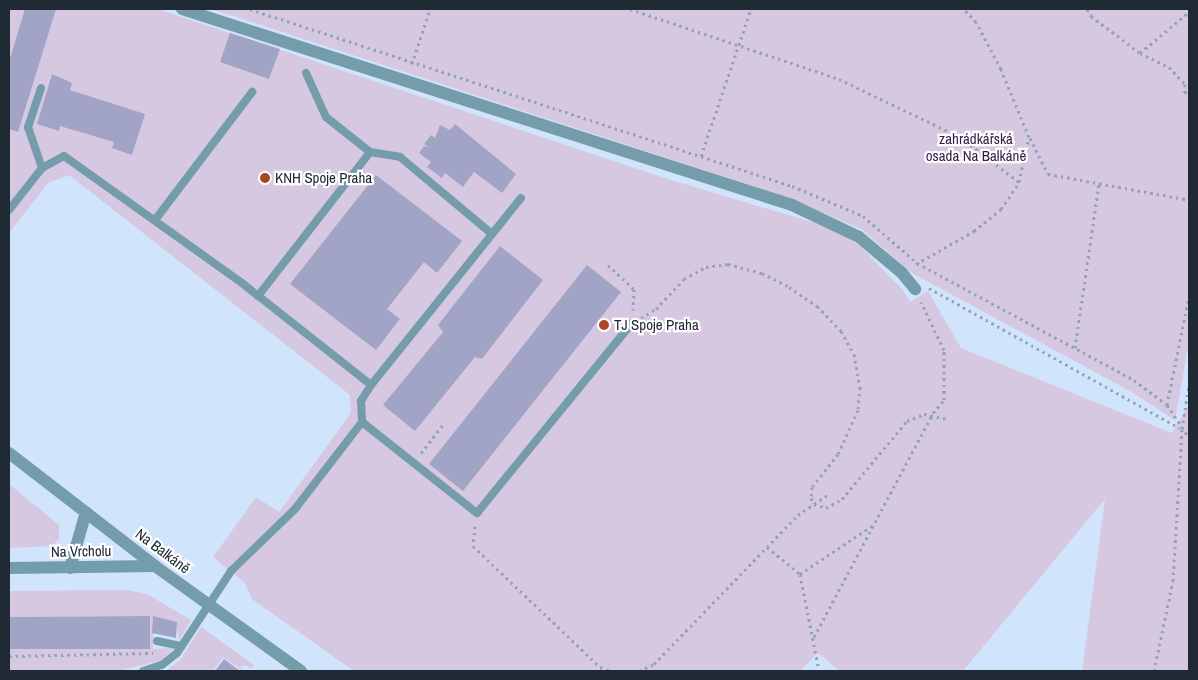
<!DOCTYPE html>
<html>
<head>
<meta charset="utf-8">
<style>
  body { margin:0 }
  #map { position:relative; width:1198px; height:680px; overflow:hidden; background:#d0e4fc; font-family:"Archivo Narrow",sans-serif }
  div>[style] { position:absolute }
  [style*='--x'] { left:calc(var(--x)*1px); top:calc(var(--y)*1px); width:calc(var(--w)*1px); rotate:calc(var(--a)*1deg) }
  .green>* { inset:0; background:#d7c8e2 }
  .building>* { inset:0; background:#a1a4c5 }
  .path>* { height:3px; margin-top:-1.5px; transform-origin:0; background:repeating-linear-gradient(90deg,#92a3b6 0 2.5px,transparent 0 6.5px) }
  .service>* { height:8px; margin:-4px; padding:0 4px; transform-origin:4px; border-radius:4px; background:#749caa }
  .minor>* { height:12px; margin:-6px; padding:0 6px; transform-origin:6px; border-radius:6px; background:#749caa }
  .dots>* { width:14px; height:14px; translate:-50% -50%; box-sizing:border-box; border:2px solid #fff; border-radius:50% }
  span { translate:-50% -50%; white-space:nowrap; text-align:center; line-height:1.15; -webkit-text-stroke:4.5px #fff; paint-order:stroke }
  .park-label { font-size:15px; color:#351c45 }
  .poi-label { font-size:15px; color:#202a34 }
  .left { translate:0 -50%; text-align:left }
  .street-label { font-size:15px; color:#202a34 }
  .frame { position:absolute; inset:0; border:10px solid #202a34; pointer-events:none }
</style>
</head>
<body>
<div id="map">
  <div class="green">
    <i style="clip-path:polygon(9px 9px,158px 9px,671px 180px,832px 228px,860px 246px,903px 290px,910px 302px,928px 291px,961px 348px,1172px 433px,1189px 404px,1189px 671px,1082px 671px,1105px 499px,963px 671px,840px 671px,818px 653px,800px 671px,354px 671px,252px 599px,244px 582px,213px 557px,256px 497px,279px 512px,351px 413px,350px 395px,69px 175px,48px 183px,9px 233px)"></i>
    <i style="clip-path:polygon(212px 9px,1189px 9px,1189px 342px,1175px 420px,1130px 391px,910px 272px,863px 230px,792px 199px)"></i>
    <i style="clip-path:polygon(9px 484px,59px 525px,59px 539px,52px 546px,9px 548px)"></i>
    <i style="clip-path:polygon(127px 590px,147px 594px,191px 620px,179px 641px,176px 622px,153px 617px,153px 649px,174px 648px,163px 660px,118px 671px,9px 671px,9px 649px,150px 649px,150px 616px,9px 617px,9px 591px)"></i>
    <i style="clip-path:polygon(201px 627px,254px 665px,251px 669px,246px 665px,241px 666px,242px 670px,223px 657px,213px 671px,166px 671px,180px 660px)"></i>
  </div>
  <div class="building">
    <i style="clip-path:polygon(25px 9px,56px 9px,18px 132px,9px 129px,9px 62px)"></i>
    <i style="clip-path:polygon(230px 33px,280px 49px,269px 79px,220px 62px)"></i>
    <i style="clip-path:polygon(52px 74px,72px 83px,70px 90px,145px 114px,132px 155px,112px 148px,114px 142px,60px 126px,59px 131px,37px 124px)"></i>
    <i style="clip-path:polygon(455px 124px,516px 174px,502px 193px,474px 172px,463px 187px,445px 173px,442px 178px,427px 167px,431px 162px,419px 153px,424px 146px,428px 147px,424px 144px,431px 135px,435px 138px,440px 125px,450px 130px)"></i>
    <i style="clip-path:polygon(376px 175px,462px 241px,437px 273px,424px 262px,387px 309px,400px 319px,376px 350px,290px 284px)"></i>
    <i style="clip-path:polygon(500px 246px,543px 280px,482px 359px,475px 357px,415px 431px,383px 405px,443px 332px,438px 325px)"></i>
    <i style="clip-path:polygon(587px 265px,621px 292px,463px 491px,429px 464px)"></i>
    <i style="clip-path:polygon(150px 616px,150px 649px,9px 649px,9px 617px)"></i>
    <i style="clip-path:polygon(153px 616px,177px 622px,176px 638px,152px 633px)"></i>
    <i style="clip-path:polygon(224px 659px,240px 671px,215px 671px)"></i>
  </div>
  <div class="path">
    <i style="--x:250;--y:9;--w:570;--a:18.09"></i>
    <i style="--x:792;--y:186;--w:77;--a:22.9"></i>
    <i style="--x:863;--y:216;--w:72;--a:41"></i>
    <i style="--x:917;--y:263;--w:247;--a:28.3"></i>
    <i style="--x:1134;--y:380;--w:41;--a:37.1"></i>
    <i style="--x:1167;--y:405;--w:40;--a:56"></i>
    <i style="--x:630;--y:9;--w:220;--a:18.5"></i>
    <i style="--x:839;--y:79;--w:134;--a:25.6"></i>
    <i style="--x:960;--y:137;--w:74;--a:37.3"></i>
    <i style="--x:1087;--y:9;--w:8;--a:60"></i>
    <i style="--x:1091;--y:16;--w:61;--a:37.1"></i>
    <i style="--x:1140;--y:53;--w:32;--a:26"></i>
    <i style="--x:1169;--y:67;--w:23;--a:47"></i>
    <i style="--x:1185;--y:84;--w:8;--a:97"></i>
    <i style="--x:1184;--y:92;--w:5;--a:0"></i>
    <i style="--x:1140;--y:53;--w:64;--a:-39.9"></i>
    <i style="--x:412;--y:64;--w:58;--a:-71.9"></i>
    <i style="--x:1030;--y:138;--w:40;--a:63.4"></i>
    <i style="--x:1048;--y:174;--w:143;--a:10.4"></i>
    <i style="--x:701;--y:156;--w:155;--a:-71.2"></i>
    <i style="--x:916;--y:264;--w:67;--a:-29.6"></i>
    <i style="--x:974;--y:231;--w:35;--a:-39"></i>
    <i style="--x:1001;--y:209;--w:32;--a:-56"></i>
    <i style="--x:1019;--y:182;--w:46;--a:-77.5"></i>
    <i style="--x:1029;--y:137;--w:74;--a:-112.4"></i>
    <i style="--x:1001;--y:69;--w:53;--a:-118"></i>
    <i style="--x:976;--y:22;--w:18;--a:-133"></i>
    <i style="--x:608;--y:265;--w:35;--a:43"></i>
    <i style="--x:634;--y:289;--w:21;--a:93"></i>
    <i style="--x:929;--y:288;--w:287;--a:29.2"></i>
    <i style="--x:641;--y:318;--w:17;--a:-31"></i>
    <i style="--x:656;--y:309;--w:41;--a:-47"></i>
    <i style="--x:684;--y:279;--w:25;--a:-29"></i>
    <i style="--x:706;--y:267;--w:22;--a:-8"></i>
    <i style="--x:728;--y:264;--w:35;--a:15"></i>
    <i style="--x:762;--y:273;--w:30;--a:27"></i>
    <i style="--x:789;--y:287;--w:34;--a:34"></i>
    <i style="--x:817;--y:306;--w:35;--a:46"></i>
    <i style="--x:841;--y:331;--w:26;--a:61"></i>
    <i style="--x:854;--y:354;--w:34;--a:80"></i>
    <i style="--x:860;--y:387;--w:23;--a:95"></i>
    <i style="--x:858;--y:410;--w:48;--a:114.4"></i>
    <i style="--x:838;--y:454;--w:42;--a:128.2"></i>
    <i style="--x:812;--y:487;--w:11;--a:95"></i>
    <i style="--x:811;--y:498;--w:7;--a:63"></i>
    <i style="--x:814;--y:504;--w:13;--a:18"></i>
    <i style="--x:826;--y:508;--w:18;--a:-29"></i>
    <i style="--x:842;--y:499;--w:102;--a:-50.2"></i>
    <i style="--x:907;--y:421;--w:18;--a:-22"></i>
    <i style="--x:924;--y:414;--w:24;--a:12"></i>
    <i style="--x:1075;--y:348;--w:166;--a:-81.7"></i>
    <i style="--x:1167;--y:405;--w:111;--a:-78.6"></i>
    <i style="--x:421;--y:453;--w:39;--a:-52"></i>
    <i style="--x:475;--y:526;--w:20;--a:96"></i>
    <i style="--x:473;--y:546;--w:175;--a:43.6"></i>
    <i style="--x:600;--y:667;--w:12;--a:20"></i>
    <i style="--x:767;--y:547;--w:43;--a:39.3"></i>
    <i style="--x:800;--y:574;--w:99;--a:78.9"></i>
    <i style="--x:800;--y:574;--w:87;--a:-33.7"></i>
    <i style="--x:814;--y:637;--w:254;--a:-62"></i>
    <i style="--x:933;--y:413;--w:17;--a:-50"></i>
    <i style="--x:944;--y:400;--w:50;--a:-90"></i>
    <i style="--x:944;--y:350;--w:53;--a:-115.6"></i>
    <i style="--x:9;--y:656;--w:144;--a:-1.2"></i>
    <i style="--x:639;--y:671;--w:17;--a:-25"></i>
    <i style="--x:654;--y:664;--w:207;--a:-46"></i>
    <i style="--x:798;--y:515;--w:36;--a:-34"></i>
    <i style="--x:1154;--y:671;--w:92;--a:-78.1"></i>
    <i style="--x:1173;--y:581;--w:152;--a:-86.6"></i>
    <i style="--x:1182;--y:429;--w:44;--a:-80.8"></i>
  </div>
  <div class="service">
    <i style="--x:306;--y:73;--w:48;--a:65.6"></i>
    <i style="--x:326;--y:117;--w:56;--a:38.5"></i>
    <i style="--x:370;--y:152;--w:30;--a:9"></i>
    <i style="--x:400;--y:157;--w:119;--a:39.9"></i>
    <i style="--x:41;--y:88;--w:41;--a:108.4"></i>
    <i style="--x:28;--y:127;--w:43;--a:71.1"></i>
    <i style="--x:521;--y:198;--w:240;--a:128.7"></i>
    <i style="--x:371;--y:385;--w:19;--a:122"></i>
    <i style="--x:361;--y:401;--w:21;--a:87"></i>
    <i style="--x:362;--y:422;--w:147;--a:38.4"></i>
    <i style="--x:477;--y:513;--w:245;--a:-50.8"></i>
    <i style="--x:9;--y:210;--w:53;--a:-51.8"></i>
    <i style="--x:42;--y:168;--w:25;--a:-29"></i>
    <i style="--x:64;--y:156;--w:219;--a:35.5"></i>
    <i style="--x:242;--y:283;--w:164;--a:38.3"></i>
    <i style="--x:155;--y:220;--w:161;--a:-52.8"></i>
    <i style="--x:258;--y:296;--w:182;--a:-52.1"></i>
    <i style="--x:157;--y:641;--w:25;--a:12"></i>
    <i style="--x:143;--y:671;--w:20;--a:-18"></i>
    <i style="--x:162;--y:665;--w:19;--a:-39"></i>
    <i style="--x:177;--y:653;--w:98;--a:-56.6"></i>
    <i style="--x:231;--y:571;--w:89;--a:-44.1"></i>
    <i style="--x:295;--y:509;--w:110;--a:-52.4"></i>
  </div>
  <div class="minor">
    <i style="--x:182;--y:9;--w:641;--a:17.81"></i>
    <i style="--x:792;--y:205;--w:74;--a:25.5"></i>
    <i style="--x:859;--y:237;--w:56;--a:39.9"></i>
    <i style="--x:902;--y:273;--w:21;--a:51"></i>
    <i style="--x:9;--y:453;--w:185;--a:37.7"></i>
    <i style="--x:155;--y:566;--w:180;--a:35.7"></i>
    <i style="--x:9;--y:568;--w:146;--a:-0.8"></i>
    <i style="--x:70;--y:568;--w:58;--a:-74.1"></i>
  </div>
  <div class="dots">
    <i style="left:265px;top:178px;background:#ac4521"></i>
    <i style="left:604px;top:325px;background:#ac4521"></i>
  </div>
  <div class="park-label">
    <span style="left:976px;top:147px">zahrádkářská<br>osada Na Balkáně</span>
  </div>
  <div class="poi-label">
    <span class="left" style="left:275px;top:178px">KNH Spoje Praha</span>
    <span class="left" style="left:614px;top:325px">TJ Spoje Praha</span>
  </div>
  <div class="street-label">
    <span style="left:81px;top:551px;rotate:-1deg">Na Vrcholu</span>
    <span style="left:163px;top:551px;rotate:37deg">Na Balkáně</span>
  </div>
  <div class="frame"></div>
</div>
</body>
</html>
